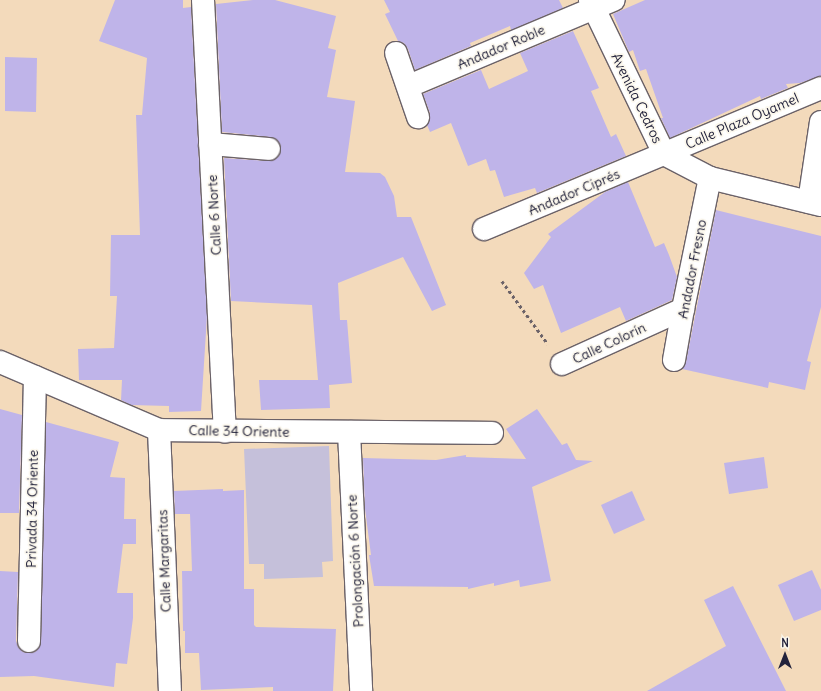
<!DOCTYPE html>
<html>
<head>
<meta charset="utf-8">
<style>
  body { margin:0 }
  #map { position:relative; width:821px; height:691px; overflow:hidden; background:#f3dabb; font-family:Delius,sans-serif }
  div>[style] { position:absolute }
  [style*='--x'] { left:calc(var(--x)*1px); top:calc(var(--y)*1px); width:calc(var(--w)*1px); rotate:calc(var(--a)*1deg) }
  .industrial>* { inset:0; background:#c5c0da }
  .building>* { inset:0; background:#bfb4e9 }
  .path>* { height:2.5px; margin-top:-1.25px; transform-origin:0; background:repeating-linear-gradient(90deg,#6b6268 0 3px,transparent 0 6px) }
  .roads { filter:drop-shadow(1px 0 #6b6268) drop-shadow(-1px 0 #6b6268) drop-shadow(0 1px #6b6268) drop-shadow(0 -1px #6b6268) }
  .minor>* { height:22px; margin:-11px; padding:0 11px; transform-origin:11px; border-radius:11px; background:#fff }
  span { translate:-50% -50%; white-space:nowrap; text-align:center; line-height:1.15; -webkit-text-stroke:3.5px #fbf7ec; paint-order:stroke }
  .street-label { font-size:14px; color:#22223b }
  .north { position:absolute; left:765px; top:635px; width:40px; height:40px; -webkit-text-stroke:3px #fbf7ec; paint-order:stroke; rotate:0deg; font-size:11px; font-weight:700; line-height:16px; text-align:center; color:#22223b }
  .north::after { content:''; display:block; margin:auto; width:14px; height:18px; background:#22223b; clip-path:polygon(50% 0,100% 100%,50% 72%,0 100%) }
</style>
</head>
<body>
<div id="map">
  <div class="industrial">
    <i style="clip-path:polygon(329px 446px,333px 561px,322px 562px,323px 577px,264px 579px,264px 564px,249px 564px,244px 449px)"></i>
  </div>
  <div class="building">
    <i style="clip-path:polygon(115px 0,183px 0,183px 8px,191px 7px,207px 316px,201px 411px,169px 412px,169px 406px,131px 405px,121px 400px,122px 380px,79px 380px,78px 349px,114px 348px,117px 296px,110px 296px,111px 235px,140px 235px,136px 115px,142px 115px,147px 58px,99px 41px)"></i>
    <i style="clip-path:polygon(253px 0,275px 0,336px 16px,328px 48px,336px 50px,327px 97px,355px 101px,345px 172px,380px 173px,385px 177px,394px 196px,397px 217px,411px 217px,446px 305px,432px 311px,403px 257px,338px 283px,340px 320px,347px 320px,352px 383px,329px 385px,330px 408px,261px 410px,259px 380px,318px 380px,312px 305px,231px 301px,224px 158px,268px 161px,274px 160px,279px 156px,281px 150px,280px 144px,276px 139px,270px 137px,222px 132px,216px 4px)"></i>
    <i style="clip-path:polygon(384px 0,559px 0,563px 8px,511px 30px,510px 26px,470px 43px,471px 46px,415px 70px,408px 49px,404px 43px,398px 41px,385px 14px,390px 12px)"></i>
    <i style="clip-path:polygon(645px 0,821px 0,821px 76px,800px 83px,786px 84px,788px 88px,761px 99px,760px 96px,670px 138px,661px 118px,663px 118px,646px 69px,640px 71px,633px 50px,629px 52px,613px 14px)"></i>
    <i style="clip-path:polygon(573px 31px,599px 88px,591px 91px,611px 137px,616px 134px,626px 156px,537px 193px,535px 188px,504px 197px,495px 170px,490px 171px,486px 159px,468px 166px,451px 123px,430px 132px,427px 125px,430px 120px,430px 113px,423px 94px,481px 70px,489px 89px,528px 71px,520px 53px)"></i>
    <i style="clip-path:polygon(5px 57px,37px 58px,36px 112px,5px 111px)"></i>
    <i style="clip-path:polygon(628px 182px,655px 247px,664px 243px,669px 255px,677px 277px,672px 300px,626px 321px,620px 307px,561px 333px,543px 285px,534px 289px,524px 273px,551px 237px,548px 234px,605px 192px)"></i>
    <i style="clip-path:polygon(716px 210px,821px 236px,821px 307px,807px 361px,811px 362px,805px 390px,769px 382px,768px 388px,682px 369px,686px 362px)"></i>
    <i style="clip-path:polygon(0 409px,22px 415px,19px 513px,0 513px)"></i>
    <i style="clip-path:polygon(537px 409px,562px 445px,567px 443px,576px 460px,593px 461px,532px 487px,551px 581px,520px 587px,519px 580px,494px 586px,494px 583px,468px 589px,468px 587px,374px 586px,369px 555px,371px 555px,365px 509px,363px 458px,436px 460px,466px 455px,466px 457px,526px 459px,506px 429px)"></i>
    <i style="clip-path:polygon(46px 422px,119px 442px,110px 477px,125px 478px,124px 519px,136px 519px,136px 544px,123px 544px,117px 593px,133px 593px,133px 618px,127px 664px,116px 663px,114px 687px,34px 676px,0 677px,0 571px,18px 572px,16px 641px,18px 647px,23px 652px,28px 653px,35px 652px,39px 648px,41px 642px)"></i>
    <i style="clip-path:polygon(764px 457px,768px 488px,729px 494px,724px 463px)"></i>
    <i style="clip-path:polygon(223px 489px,223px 491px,244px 490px,244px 589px,254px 589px,254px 625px,256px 627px,336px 629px,333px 691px,273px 691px,273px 687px,201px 690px,199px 653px,185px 653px,185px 631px,183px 631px,182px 571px,192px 571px,190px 514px,175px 514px,174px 491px)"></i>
    <i style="clip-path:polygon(632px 491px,645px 520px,614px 534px,601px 505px)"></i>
    <i style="clip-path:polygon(812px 570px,821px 590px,821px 610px,794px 621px,778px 585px)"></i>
    <i style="clip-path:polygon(733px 586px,786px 691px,647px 691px,726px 646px,704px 600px)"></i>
  </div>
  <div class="path">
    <i style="--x:502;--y:281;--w:78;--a:53.9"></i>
  </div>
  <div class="roads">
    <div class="minor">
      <i style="--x:203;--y:0;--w:432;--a:87.1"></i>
      <i style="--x:590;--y:0;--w:171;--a:64.3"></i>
      <i style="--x:664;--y:154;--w:52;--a:27.6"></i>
      <i style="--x:710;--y:178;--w:114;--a:13.7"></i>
      <i style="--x:396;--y:53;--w:68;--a:71"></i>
      <i style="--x:409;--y:86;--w:222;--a:-22.8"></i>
      <i style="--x:210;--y:144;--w:59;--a:4.8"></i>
      <i style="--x:809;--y:202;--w:81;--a:-81.5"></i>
      <i style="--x:484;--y:229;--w:365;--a:-22.7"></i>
      <i style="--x:674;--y:360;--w:52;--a:-80"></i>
      <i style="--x:683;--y:309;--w:134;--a:-78.4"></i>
      <i style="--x:0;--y:362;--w:173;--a:23.2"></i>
      <i style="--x:159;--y:430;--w:333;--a:0.5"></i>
      <i style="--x:562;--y:364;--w:133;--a:-24.4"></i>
      <i style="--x:159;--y:430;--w:261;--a:87.6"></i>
      <i style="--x:349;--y:432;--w:259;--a:87.3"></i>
      <i style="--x:29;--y:641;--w:264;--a:-88.7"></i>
    </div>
  </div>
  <div class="street-label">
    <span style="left:501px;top:47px;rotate:-23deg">Andador Roble</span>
    <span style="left:637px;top:98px;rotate:64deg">Avenida Cedros</span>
    <span style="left:742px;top:121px;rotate:-23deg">Calle Plaza Oyamel</span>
    <span style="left:574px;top:192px;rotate:-23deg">Andador Ciprés</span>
    <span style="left:214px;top:215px;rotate:-93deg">Calle 6 Norte</span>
    <span style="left:692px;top:269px;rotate:-79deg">Andador Fresno</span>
    <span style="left:609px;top:343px;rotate:-25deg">Calle Colorín</span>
    <span style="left:239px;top:431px;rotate:1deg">Calle 34 Oriente</span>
    <span style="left:32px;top:509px;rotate:-89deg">Privada 34 Oriente</span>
    <span style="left:164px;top:561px;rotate:-92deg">Calle Margaritas</span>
    <span style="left:355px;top:561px;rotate:-93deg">Prolongación 6 Norte</span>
  </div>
  <div class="north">N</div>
</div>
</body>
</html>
